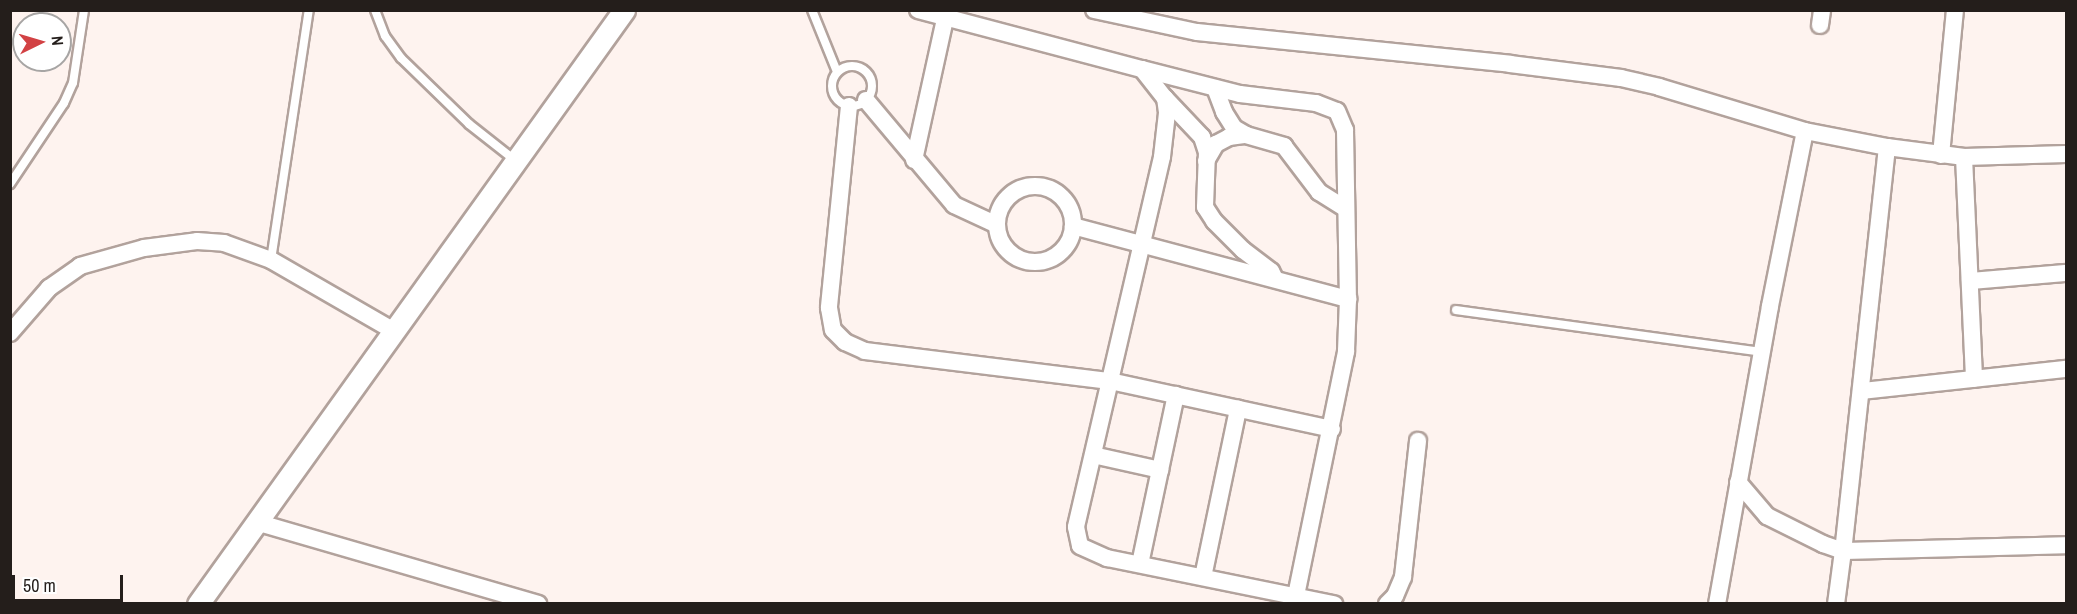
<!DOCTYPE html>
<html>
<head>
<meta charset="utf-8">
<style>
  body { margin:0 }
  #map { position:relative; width:2077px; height:614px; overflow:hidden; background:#fef3ef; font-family:"Archivo Narrow",sans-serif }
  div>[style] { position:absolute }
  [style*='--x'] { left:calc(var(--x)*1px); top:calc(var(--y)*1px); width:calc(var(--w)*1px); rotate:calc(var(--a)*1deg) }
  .roads { filter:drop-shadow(2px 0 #b2a29c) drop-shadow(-2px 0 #b2a29c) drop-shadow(0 2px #b2a29c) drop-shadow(0 -2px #b2a29c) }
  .service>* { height:8px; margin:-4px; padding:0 4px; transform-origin:4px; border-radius:4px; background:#fff }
  .service>.ring { margin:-4px; padding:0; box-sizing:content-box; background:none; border:8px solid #fff; border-radius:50% }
  .minor>* { height:16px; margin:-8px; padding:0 8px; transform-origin:8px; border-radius:8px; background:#fff }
  .minor>.ring { margin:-8px; padding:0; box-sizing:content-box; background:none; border:16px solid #fff; border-radius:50% }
  .tertiary>* { height:21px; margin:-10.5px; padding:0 10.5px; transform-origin:10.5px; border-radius:10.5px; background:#fff }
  span { translate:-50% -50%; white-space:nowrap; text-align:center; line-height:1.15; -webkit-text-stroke:6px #fff; paint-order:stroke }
  .frame { position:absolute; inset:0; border:12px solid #241e1b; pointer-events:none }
  .north { position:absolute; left:12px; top:12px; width:60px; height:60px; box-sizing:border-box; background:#fff; border:2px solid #a7a5a4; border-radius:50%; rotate:85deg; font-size:16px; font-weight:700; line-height:24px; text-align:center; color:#241e1b }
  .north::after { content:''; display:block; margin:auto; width:21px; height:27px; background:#d24244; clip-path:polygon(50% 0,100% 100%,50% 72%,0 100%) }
  .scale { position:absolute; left:12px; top:575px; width:111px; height:27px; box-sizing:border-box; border:3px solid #241e1b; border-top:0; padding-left:8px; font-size:18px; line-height:21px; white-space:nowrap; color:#241e1b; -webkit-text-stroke:4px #fff; paint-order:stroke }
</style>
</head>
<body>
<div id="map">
  <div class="roads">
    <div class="service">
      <i style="--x:375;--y:10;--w:28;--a:69"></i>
      <i style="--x:385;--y:36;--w:27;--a:54"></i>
      <i style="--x:401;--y:58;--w:95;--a:44.1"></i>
      <i style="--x:469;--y:124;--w:60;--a:38.2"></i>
      <i style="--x:812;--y:10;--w:67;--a:68"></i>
      <i class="ring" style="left:832px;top:66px;width:32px;height:32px"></i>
      <i style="--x:10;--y:184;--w:97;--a:-56.3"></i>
      <i style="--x:64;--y:103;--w:22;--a:-66"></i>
      <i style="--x:73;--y:83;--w:74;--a:-81.4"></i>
      <i style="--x:271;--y:260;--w:253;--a:-81.4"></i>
      <i style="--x:1456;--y:310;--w:308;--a:7.8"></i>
    </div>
    <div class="minor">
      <i style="--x:918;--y:10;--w:232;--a:14.8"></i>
      <i style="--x:1142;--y:69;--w:37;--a:52"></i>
      <i style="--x:1165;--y:98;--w:15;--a:82"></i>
      <i style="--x:1167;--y:113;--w:44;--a:96.5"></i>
      <i style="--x:1162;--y:157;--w:380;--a:103.1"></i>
      <i style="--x:1076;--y:527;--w:19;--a:78"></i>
      <i style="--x:1080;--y:546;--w:30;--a:24"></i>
      <i style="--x:1107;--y:558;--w:232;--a:11.5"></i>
      <i style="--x:1094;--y:10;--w:105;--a:12.1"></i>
      <i style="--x:1197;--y:32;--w:315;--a:5.8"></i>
      <i style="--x:1510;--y:64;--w:112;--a:7.2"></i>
      <i style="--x:1621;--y:78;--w:39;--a:13"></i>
      <i style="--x:1659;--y:87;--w:152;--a:16.8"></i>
      <i style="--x:1805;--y:131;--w:84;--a:11"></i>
      <i style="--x:1887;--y:147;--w:78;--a:7.4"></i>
      <i style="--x:1964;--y:157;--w:102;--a:-1.7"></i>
      <i style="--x:1820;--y:25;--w:15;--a:-82"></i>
      <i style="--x:1142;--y:69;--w:101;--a:14.3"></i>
      <i style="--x:1240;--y:94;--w:77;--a:6.8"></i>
      <i style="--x:1316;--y:103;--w:22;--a:21"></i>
      <i style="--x:1337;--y:111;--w:21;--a:67"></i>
      <i style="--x:1345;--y:130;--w:169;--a:89"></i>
      <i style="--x:1348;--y:299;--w:53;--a:92.2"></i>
      <i style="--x:1346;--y:352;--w:249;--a:101.6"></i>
      <i style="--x:1215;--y:88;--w:26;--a:69"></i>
      <i style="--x:1224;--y:112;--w:19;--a:58"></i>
      <i style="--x:1234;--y:128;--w:14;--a:30"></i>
      <i style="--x:1246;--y:135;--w:40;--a:16"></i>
      <i style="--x:1284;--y:146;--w:58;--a:52.7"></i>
      <i style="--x:1319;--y:192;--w:32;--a:32"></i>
      <i style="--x:1165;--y:98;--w:54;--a:46.5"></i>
      <i style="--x:1202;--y:137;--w:16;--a:72"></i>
      <i style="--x:1207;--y:152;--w:55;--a:92.1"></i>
      <i style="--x:1205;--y:207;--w:17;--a:57"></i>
      <i style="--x:1214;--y:221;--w:41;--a:45"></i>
      <i style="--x:1243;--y:250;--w:35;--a:37"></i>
      <i style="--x:1271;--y:271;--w:9;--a:63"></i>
      <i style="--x:866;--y:100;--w:137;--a:50"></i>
      <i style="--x:954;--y:205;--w:47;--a:24.9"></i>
      <i style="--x:849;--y:106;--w:203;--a:95.7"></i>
      <i style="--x:829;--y:308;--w:22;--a:80"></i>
      <i style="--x:833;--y:330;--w:17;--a:45"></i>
      <i style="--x:845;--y:342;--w:22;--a:24"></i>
      <i style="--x:865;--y:351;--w:247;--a:7"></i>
      <i style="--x:1110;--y:381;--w:227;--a:12.2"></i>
      <i style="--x:1887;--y:147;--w:406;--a:96.2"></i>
      <i style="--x:1843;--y:551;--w:223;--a:-1.5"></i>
      <i style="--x:1941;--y:155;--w:146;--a:-84.5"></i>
      <i style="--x:1964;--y:157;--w:222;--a:87.4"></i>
      <i style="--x:914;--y:160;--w:144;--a:-77.6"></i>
      <i style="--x:1206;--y:161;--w:20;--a:-60"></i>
      <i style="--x:1216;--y:144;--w:15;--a:-28"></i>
      <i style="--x:1229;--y:137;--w:17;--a:-7"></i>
      <i class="ring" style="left:997px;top:186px;width:60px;height:60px"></i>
      <i style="--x:1073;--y:226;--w:285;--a:14.9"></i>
      <i style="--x:1970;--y:281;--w:96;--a:-4.8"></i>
      <i style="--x:10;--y:333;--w:60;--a:-49.1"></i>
      <i style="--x:49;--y:288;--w:38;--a:-35"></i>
      <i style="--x:80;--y:266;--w:66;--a:-15.7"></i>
      <i style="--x:144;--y:248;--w:53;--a:-7.5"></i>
      <i style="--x:197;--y:241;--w:27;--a:4"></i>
      <i style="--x:224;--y:243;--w:50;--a:19.9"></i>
      <i style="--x:271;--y:260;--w:142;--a:30"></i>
      <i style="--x:1862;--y:391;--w:205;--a:-6.2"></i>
      <i style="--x:1093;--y:455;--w:69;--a:12.6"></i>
      <i style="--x:1738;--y:482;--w:45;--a:49.5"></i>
      <i style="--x:1767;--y:516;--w:63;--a:26.6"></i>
      <i style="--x:1823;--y:544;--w:21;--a:19"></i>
      <i style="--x:1843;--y:551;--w:53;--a:97.5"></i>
      <i style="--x:256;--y:522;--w:294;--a:16.2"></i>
      <i style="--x:1140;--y:564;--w:173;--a:-78"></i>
      <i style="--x:1203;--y:577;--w:172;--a:-78.2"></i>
      <i style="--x:1387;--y:604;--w:11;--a:-45"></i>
      <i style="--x:1395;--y:596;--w:21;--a:-67"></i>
      <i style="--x:1403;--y:577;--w:137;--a:-83.7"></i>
      <i style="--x:1717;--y:604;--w:303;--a:-79.9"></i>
      <i style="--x:1770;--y:306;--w:178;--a:-78.7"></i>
    </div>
    <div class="tertiary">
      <i style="--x:198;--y:604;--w:731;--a:-54.35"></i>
    </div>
  </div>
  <div class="frame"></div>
  <div class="north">N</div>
  <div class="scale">50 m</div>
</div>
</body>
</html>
